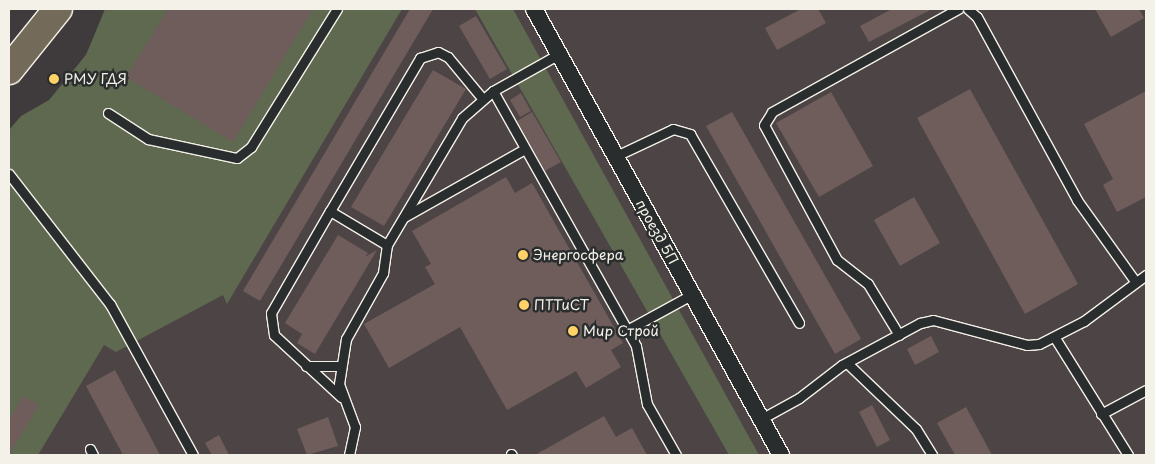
<!DOCTYPE html>
<html>
<head>
<meta charset="utf-8">
<style>
  body { margin:0 }
  #map { position:relative; width:1155px; height:464px; overflow:hidden; background:#3f3b3c; font-family:"Playpen Sans",sans-serif }
  div>[style] { position:absolute }
  [style*='--x'] { left:calc(var(--x)*1px); top:calc(var(--y)*1px); width:calc(var(--w)*1px); rotate:calc(var(--a)*1deg) }
  .built>* { inset:0; background:#4d4545 }
  .green>* { inset:0; background:#5e6950 }
  .building>* { inset:0; background:#6f5d5b }
  .roads { filter:drop-shadow(1px 0 #f4f1e8) drop-shadow(-1px 0 #f4f1e8) drop-shadow(0 1px #f4f1e8) drop-shadow(0 -1px #f4f1e8) }
  .service>* { height:9px; margin:-4.5px; padding:0 4.5px; transform-origin:4.5px; border-radius:4.5px; background:#2a2d2e }
  .minor>* { height:16px; margin:-8px; padding:0 8px; transform-origin:8px; border-radius:8px; background:#2a2d2e }
  .trunk>* { height:28px; margin:-14px; padding:0 14px; transform-origin:14px; border-radius:14px; background:#746a5a }
  .dots>* { width:14px; height:14px; translate:-50% -50%; box-sizing:border-box; border:2px solid #2a2d2e; border-radius:50% }
  span { translate:-50% -50%; white-space:nowrap; text-align:center; line-height:1.15; -webkit-text-stroke:5px #2a2d2e; paint-order:stroke }
  .poi-label { font-size:14px; color:#f4f1e8 }
  .left { translate:0 -50%; text-align:left }
  .street-label { font-size:14px; color:#f4f1e8 }
  .frame { position:absolute; inset:0; border:10px solid #f4f1e8; pointer-events:none }
</style>
</head>
<body>
<div id="map">
  <div class="built">
    <i style="clip-path:polygon(115px 9px,1146px 9px,1146px 455px,9px 455px,45px 115px)"></i>
  </div>
  <div class="green">
    <i style="clip-path:polygon(105px 9px,402px 9px,227px 304px,223px 295px,116px 352px,104px 345px,38px 455px,9px 455px,9px 130px,21px 116px,49px 100px,86px 55px)"></i>
    <i style="clip-path:polygon(475px 9px,513px 9px,759px 455px,729px 455px)"></i>
  </div>
  <div class="building">
    <i style="clip-path:polygon(168px 9px,313px 9px,233px 142px,126px 77px)"></i>
    <i style="clip-path:polygon(410px 9px,433px 9px,260px 301px,243px 291px)"></i>
    <i style="clip-path:polygon(801px 9px,818px 9px,826px 23px,777px 50px,765px 28px)"></i>
    <i style="clip-path:polygon(892px 9px,932px 9px,869px 42px,860px 26px)"></i>
    <i style="clip-path:polygon(1095px 9px,1139px 9px,1144px 18px,1111px 37px)"></i>
    <i style="clip-path:polygon(476px 16px,507px 69px,490px 79px,459px 26px)"></i>
    <i style="clip-path:polygon(433px 70px,466px 89px,384px 226px,351px 207px)"></i>
    <i style="clip-path:polygon(970px 89px,1078px 284px,1025px 314px,917px 118px)"></i>
    <i style="clip-path:polygon(1146px 91px,1146px 197px,1117px 212px,1103px 185px,1113px 179px,1084px 124px)"></i>
    <i style="clip-path:polygon(831px 92px,873px 166px,819px 197px,776px 123px)"></i>
    <i style="clip-path:polygon(521px 93px,531px 111px,520px 117px,510px 100px)"></i>
    <i style="clip-path:polygon(532px 112px,561px 162px,545px 171px,517px 121px)"></i>
    <i style="clip-path:polygon(732px 112px,861px 339px,835px 354px,706px 126px)"></i>
    <i style="clip-path:polygon(506px 177px,515px 193px,532px 183px,623px 343px,611px 350px,621px 367px,586px 388px,576px 371px,507px 410px,460px 327px,389px 368px,364px 324px,435px 284px,425px 267px,431px 264px,412px 231px)"></i>
    <i style="clip-path:polygon(914px 197px,940px 243px,900px 266px,874px 220px)"></i>
    <i style="clip-path:polygon(338px 235px,368px 253px,365px 257px,377px 250px,315px 354px,297px 343px,302px 334px,285px 323px)"></i>
    <i style="clip-path:polygon(931px 336px,939px 352px,915px 365px,907px 349px)"></i>
    <i style="clip-path:polygon(115px 370px,160px 455px,123px 455px,86px 386px)"></i>
    <i style="clip-path:polygon(23px 396px,39px 405px,9px 455px,9px 420px)"></i>
    <i style="clip-path:polygon(872px 405px,890px 440px,877px 447px,859px 412px)"></i>
    <i style="clip-path:polygon(966px 407px,992px 455px,955px 455px,937px 423px)"></i>
    <i style="clip-path:polygon(604px 416px,616px 437px,632px 428px,647px 455px,535px 455px)"></i>
    <i style="clip-path:polygon(328px 417px,338px 446px,307px 455px,297px 429px)"></i>
    <i style="clip-path:polygon(219px 435px,229px 455px,212px 455px,205px 443px)"></i>
  </div>
  <div class="roads">
    <div class="service">
      <i style="--x:968;--y:9;--w:12;--a:42"></i>
      <i style="--x:977;--y:17;--w:209;--a:61.3"></i>
      <i style="--x:1077;--y:200;--w:100;--a:54.4"></i>
      <i style="--x:559;--y:54;--w:76;--a:150.7"></i>
      <i style="--x:493;--y:91;--w:292;--a:60.7"></i>
      <i style="--x:636;--y:346;--w:59;--a:79.3"></i>
      <i style="--x:647;--y:404;--w:59;--a:60.4"></i>
      <i style="--x:108;--y:113;--w:48;--a:33"></i>
      <i style="--x:148;--y:139;--w:91;--a:12.1"></i>
      <i style="--x:237;--y:158;--w:18;--a:-38"></i>
      <i style="--x:251;--y:147;--w:163;--a:-58.1"></i>
      <i style="--x:616;--y:156;--w:63;--a:-25.3"></i>
      <i style="--x:673;--y:129;--w:18;--a:16"></i>
      <i style="--x:690;--y:134;--w:218;--a:60"></i>
      <i style="--x:9;--y:174;--w:165;--a:52.2"></i>
      <i style="--x:110;--y:304;--w:172;--a:61.2"></i>
      <i style="--x:330;--y:211;--w:178;--a:-59.5"></i>
      <i style="--x:420;--y:58;--w:19;--a:-18"></i>
      <i style="--x:438;--y:52;--w:11;--a:27"></i>
      <i style="--x:448;--y:57;--w:53;--a:50.3"></i>
      <i style="--x:404;--y:217;--w:137;--a:-29.4"></i>
      <i style="--x:627;--y:330;--w:73;--a:-28.7"></i>
      <i style="--x:899;--y:335;--w:60;--a:-121.3"></i>
      <i style="--x:868;--y:284;--w:39;--a:-142"></i>
      <i style="--x:837;--y:260;--w:153;--a:-118.4"></i>
      <i style="--x:764;--y:125;--w:15;--a:-58"></i>
      <i style="--x:772;--y:112;--w:213;--a:-29"></i>
      <i style="--x:1055;--y:338;--w:138;--a:58"></i>
      <i style="--x:847;--y:363;--w:95;--a:43.7"></i>
      <i style="--x:916;--y:429;--w:31;--a:58"></i>
      <i style="--x:306;--y:366;--w:34;--a:0"></i>
      <i style="--x:341;--y:397;--w:91;--a:-137.2"></i>
      <i style="--x:274;--y:335;--w:22;--a:-98"></i>
      <i style="--x:271;--y:313;--w:118;--a:-60"></i>
      <i style="--x:330;--y:211;--w:66;--a:30.8"></i>
      <i style="--x:1101;--y:414;--w:51;--a:-28.1"></i>
      <i style="--x:761;--y:419;--w:43;--a:-28.9"></i>
      <i style="--x:799;--y:398;--w:54;--a:-37.5"></i>
      <i style="--x:842;--y:365;--w:89;--a:-28.3"></i>
      <i style="--x:920;--y:323;--w:13;--a:-13"></i>
      <i style="--x:933;--y:320;--w:97;--a:14.9"></i>
      <i style="--x:1027;--y:345;--w:12;--a:-5"></i>
      <i style="--x:1039;--y:344;--w:51;--a:-27.1"></i>
      <i style="--x:1084;--y:321;--w:77;--a:-36.6"></i>
      <i style="--x:90;--y:449;--w:7;--a:63"></i>
      <i style="--x:511;--y:454;--w:1;--a:45"></i>
      <i style="--x:349;--y:455;--w:29;--a:-78"></i>
      <i style="--x:355;--y:427;--w:46;--a:-110.4"></i>
      <i style="--x:339;--y:384;--w:46;--a:-81.2"></i>
      <i style="--x:346;--y:339;--w:76;--a:-60.7"></i>
      <i style="--x:383;--y:273;--w:28;--a:-82"></i>
      <i style="--x:387;--y:245;--w:147;--a:-59.4"></i>
      <i style="--x:462;--y:118;--w:41;--a:-41.1"></i>
    </div>
    <div class="minor">
      <i style="--x:534;--y:9;--w:510;--a:61.02"></i>
    </div>
    <div class="trunk">
      <i style="--x:9;--y:70;--w:78;--a:-51.2"></i>
    </div>
  </div>
  <div class="dots">
    <i style="left:54px;top:79px;background:#ffd166"></i>
    <i style="left:523px;top:255px;background:#ffd166"></i>
    <i style="left:524px;top:305px;background:#ffd166"></i>
    <i style="left:573px;top:331px;background:#ffd166"></i>
  </div>
  <div class="poi-label">
    <span class="left" style="left:64px;top:79px">РМУ ГДЯ</span>
    <span class="left" style="left:533px;top:255px">Энергосфера</span>
    <span class="left" style="left:534px;top:305px">ПТТиСТ</span>
    <span class="left" style="left:583px;top:331px">Мир Строй</span>
  </div>
  <div class="street-label">
    <span style="left:657px;top:232px;rotate:61deg">проезд 5П</span>
  </div>
  <div class="frame"></div>
</div>
</body>
</html>
